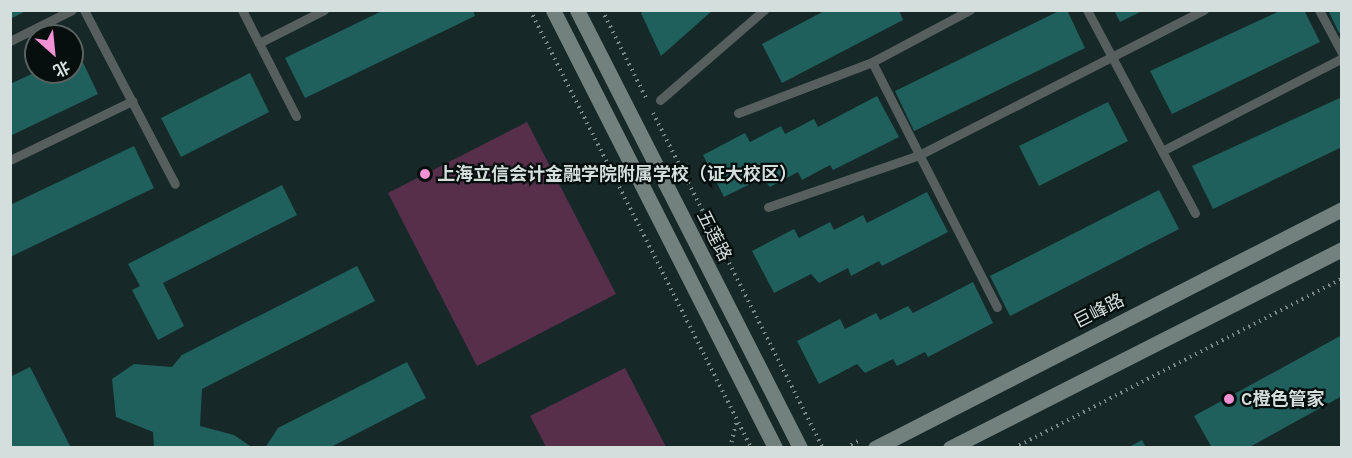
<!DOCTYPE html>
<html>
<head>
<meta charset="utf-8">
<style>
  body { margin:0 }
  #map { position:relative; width:1352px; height:458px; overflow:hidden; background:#162827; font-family:Karla,"Noto Sans SC",sans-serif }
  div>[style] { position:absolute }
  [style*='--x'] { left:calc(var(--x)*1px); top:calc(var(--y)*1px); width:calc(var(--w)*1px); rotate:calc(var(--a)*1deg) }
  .green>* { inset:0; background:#572f4b }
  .building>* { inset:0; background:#1f605c }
  .path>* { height:4px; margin-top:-2px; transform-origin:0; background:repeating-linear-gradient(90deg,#7d8b8a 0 1.5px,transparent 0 6px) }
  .lane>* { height:9px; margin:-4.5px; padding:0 4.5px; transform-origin:4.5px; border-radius:4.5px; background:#565f5e }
  .secondary>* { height:15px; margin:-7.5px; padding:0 7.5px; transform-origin:7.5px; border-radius:7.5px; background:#72807e }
  .dots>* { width:16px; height:16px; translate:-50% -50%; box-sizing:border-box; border:3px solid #070f0e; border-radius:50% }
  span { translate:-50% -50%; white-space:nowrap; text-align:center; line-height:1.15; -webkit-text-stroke:4.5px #070f0e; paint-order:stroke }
  .poi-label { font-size:18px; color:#d3dedd; font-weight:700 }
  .left { translate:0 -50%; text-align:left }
  .street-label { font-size:18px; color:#d3dedd }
  .frame { position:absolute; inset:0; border:12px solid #d3dedd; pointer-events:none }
  .north { position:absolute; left:24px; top:24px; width:60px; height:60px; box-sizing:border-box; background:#070f0e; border:2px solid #596261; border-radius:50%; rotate:153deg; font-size:16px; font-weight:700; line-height:24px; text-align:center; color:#d3dedd }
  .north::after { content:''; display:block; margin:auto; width:21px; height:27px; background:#f391d5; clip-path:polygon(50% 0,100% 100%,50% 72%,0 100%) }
</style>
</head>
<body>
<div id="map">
  <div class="green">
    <i style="clip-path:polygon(527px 122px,616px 294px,477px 366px,388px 193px)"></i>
    <i style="clip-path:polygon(625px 368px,666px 447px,546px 447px,530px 416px)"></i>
  </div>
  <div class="building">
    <i style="clip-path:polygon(10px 10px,28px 10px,10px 19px)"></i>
    <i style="clip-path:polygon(384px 10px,473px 10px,475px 16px,305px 98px,285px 58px)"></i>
    <i style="clip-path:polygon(644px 10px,713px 10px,661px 56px,641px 13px)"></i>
    <i style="clip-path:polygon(826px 10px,899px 10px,903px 20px,782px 83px,762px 44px)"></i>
    <i style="clip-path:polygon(1061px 10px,1067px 10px,1085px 48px,914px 131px,895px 91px)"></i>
    <i style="clip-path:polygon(1114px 10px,1144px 10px,1120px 22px)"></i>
    <i style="clip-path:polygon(1282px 10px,1304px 10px,1320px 42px,1172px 114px,1150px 71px)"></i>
    <i style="clip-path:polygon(1328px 10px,1342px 10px,1342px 31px,1339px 33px)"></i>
    <i style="clip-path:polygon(78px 52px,98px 94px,10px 136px,10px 84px,36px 72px,72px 72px,72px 55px)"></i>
    <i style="clip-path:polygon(250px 73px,269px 112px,181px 157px,161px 118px)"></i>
    <i style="clip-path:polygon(877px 96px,899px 137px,833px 170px,830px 165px,802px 180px,798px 172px,770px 187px,762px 178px,724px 197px,703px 155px,745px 133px,750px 142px,781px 126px,785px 134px,814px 119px,818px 127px)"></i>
    <i style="clip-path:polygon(1342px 97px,1342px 147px,1213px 209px,1192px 166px)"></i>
    <i style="clip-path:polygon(1108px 102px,1128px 141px,1039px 186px,1019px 146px)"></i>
    <i style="clip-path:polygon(134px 146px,154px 188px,10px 257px,10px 205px)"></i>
    <i style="clip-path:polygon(282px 185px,297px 215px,163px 283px,184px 326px,158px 340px,132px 290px,140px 286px,128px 264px)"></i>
    <i style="clip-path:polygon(1159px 190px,1179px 229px,1010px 316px,990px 276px)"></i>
    <i style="clip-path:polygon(927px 192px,948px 232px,882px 266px,879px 261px,851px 276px,848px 268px,819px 283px,811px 274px,774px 293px,752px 251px,794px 229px,799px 238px,830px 222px,834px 230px,863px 215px,867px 223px)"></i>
    <i style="clip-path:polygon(357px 266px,375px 301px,202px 389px,200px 426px,234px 435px,253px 448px,154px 448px,153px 432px,116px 417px,112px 379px,134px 364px,172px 367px,182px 355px)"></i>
    <i style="clip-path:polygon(973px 282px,993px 323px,928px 357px,925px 352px,897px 366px,893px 359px,865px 373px,857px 364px,819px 384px,797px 341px,840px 319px,845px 329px,876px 313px,880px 320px,908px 306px,913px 313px)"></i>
    <i style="clip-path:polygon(1342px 335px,1342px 396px,1248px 448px,1212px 448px,1194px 416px)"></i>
    <i style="clip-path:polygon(407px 362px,426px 398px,329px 448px,265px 448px,278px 428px)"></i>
    <i style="clip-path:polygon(30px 367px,71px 448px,10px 448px,10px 377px)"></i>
    <i style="clip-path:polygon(1142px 440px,1146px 448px,1127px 448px)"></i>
  </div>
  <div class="path">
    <i style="--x:530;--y:10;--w:491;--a:63.2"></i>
    <i style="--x:602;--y:10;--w:98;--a:63.4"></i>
    <i style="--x:653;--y:113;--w:376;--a:63.1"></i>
    <i style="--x:730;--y:448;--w:29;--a:-76"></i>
    <i style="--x:846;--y:448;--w:16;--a:-30"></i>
    <i style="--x:1014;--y:448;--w:369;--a:-27.3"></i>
  </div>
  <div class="lane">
    <i style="--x:84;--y:10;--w:196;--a:62.4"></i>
    <i style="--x:242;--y:10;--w:119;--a:63"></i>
    <i style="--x:1087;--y:10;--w:230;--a:62"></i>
    <i style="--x:1319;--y:10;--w:49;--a:61.9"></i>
    <i style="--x:10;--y:41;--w:69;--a:-26.6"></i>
    <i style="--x:259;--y:43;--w:73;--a:-26.9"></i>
    <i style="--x:872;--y:62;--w:275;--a:63"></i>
    <i style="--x:660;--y:100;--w:138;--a:-40.9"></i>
    <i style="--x:738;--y:113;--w:143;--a:-20.8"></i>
    <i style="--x:872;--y:62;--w:111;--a:-28"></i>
    <i style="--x:1162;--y:151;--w:203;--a:-27.3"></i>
    <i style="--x:10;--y:160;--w:136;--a:-25.8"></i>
    <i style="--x:768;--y:207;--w:160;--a:-19"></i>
    <i style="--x:919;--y:155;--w:320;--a:-27"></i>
  </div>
  <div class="secondary">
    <i style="--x:553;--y:10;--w:491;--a:63.1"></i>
    <i style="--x:577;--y:10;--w:492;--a:63"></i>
    <i style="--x:875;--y:448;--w:525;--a:-27.1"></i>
    <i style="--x:950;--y:448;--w:440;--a:-26.9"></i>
  </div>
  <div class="dots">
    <i style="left:425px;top:174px;background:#f391d5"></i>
    <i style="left:1229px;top:399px;background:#f391d5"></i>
  </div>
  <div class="poi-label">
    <span class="left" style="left:437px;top:174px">上海立信会计金融学院附属学校（证大校区）</span>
    <span class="left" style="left:1241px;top:399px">C橙色管家</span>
  </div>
  <div class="street-label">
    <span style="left:714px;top:236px;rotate:63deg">五莲路</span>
    <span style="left:1099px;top:311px;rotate:-27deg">巨峰路</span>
  </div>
  <div class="frame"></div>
  <div class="north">北</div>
</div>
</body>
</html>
